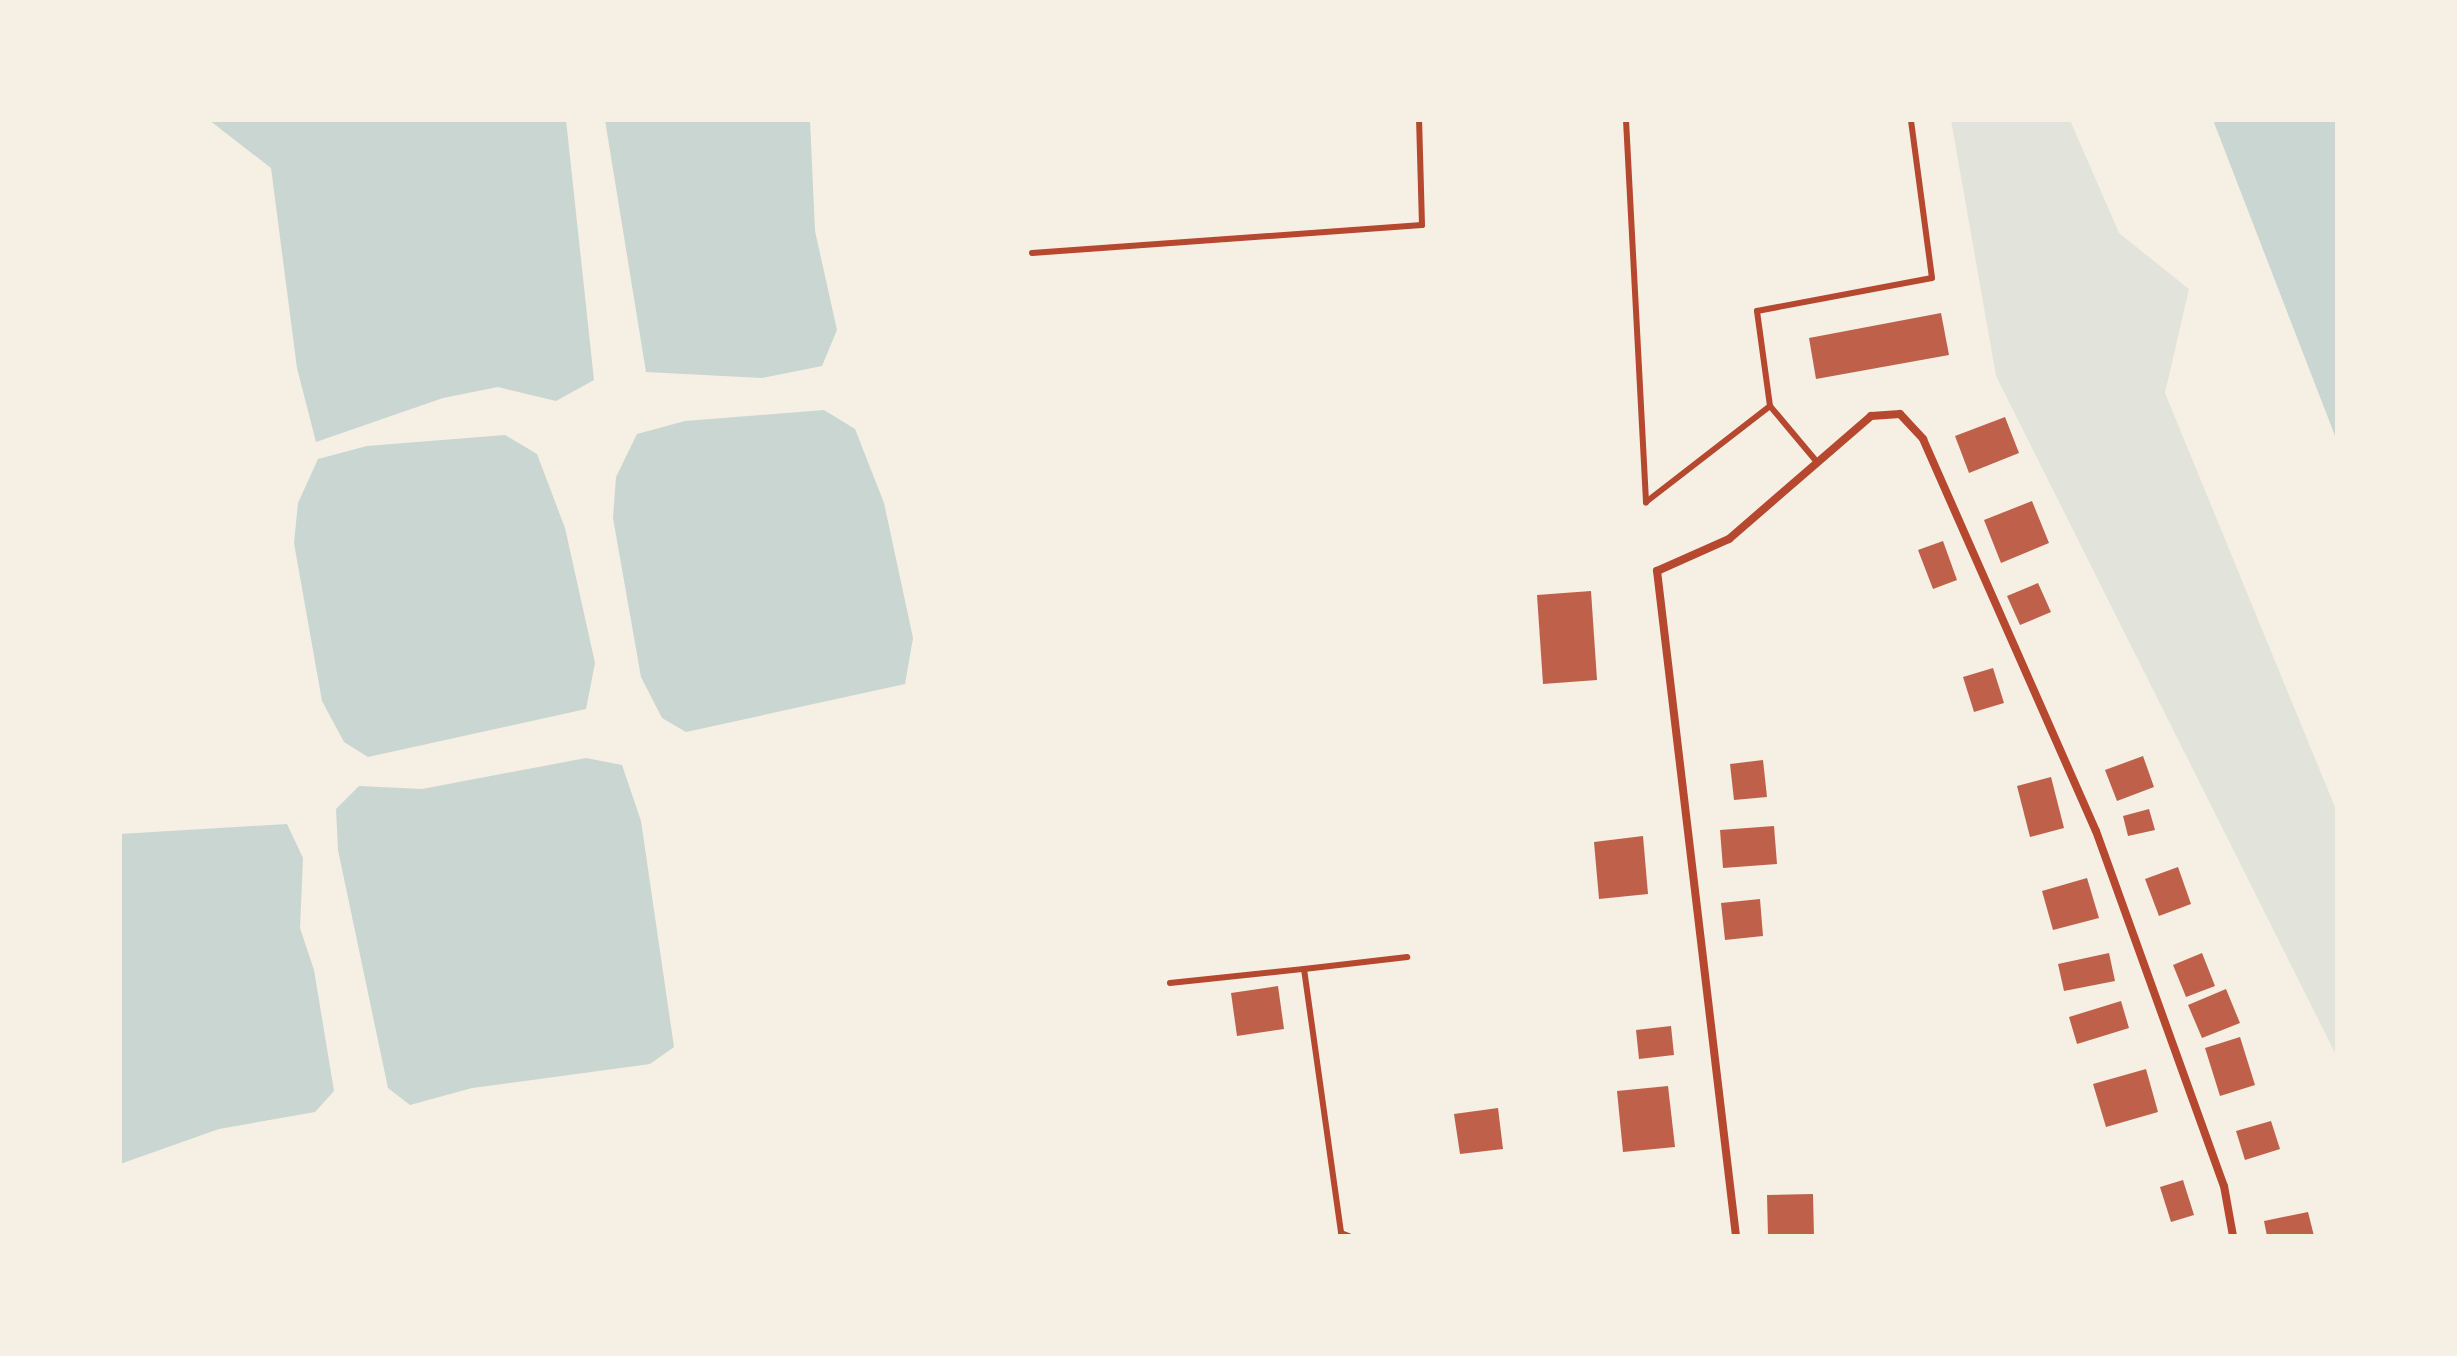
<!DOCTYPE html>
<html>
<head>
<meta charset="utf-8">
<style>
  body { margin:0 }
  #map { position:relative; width:2457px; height:1356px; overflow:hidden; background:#f6efe4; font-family:"Open Sans",sans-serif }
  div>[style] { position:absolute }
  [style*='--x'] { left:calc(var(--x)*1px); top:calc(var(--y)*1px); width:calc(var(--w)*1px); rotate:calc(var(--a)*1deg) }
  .green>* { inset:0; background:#e2e4dc }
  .water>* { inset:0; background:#c9d6d2 }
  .building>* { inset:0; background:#bf614a }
  .service>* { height:6px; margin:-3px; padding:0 3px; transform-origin:3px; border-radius:3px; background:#b5482f }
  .minor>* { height:8px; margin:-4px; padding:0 4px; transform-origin:4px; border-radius:4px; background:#b5482f }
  span { translate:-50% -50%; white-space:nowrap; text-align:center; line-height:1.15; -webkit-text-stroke:7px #f6efe4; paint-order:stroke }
  .frame { position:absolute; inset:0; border:122px solid #f6efe4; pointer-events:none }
</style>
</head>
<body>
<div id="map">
  <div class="green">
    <i style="clip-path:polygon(1951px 120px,2070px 120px,2119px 233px,2189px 289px,2165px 393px,2337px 812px,2337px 1057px,1996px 376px)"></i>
  </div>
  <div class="water">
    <i style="clip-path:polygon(209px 120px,566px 120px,594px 380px,556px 401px,498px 387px,443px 398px,316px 442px,297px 368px,271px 168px)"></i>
    <i style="clip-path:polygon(605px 120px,810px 120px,815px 231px,837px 330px,822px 366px,762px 378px,646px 372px)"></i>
    <i style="clip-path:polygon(2213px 120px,2337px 120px,2337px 441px)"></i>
    <i style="clip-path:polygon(824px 410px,855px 429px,884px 503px,913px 638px,905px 684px,686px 732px,662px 718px,641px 677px,613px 518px,616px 477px,637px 434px,685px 421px)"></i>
    <i style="clip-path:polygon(505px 435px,537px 454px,565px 528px,595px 663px,586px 709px,368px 757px,344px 742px,322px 701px,294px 543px,298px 503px,318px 459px,367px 446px)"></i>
    <i style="clip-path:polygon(586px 758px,622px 765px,641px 821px,674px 1047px,650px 1064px,472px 1088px,410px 1105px,388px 1088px,338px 850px,336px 809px,359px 786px,422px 789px)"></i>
    <i style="clip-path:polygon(287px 824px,303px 858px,300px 928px,314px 970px,334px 1091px,315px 1112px,219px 1129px,120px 1164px,120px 834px)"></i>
  </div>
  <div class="building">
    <i style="clip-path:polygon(1941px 313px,1949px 355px,1816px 379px,1809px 338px)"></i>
    <i style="clip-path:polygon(2005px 417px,2019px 453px,1969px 473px,1955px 436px)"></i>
    <i style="clip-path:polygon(2032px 501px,2049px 543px,2001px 563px,1984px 520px)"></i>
    <i style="clip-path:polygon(1943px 541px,1957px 580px,1933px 589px,1918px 550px)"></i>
    <i style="clip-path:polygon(2038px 583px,2051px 612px,2020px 625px,2007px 596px)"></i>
    <i style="clip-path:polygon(1591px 591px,1597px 680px,1543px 684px,1537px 595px)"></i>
    <i style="clip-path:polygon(1993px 668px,2004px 703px,1974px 712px,1963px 677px)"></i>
    <i style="clip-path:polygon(2143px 756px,2154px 787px,2117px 801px,2105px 770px)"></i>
    <i style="clip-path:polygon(1763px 760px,1767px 797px,1734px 800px,1730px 764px)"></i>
    <i style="clip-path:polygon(2051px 777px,2064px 828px,2030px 837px,2017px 786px)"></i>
    <i style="clip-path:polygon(2149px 809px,2155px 830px,2128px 836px,2123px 816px)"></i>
    <i style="clip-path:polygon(1774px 826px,1777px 864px,1723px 868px,1720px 830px)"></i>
    <i style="clip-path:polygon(1643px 836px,1648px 894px,1599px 899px,1594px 842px)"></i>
    <i style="clip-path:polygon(2178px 867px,2191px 904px,2159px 916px,2145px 879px)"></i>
    <i style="clip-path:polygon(2087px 878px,2099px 918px,2053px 930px,2042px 891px)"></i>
    <i style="clip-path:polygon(1760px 899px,1763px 936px,1725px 940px,1721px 903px)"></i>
    <i style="clip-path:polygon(2109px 953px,2115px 981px,2064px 991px,2058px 964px)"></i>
    <i style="clip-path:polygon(2202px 953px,2215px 986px,2186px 997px,2173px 965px)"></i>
    <i style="clip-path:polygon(1278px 986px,1284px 1029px,1237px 1036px,1231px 993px)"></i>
    <i style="clip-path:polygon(2226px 989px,2240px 1023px,2202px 1038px,2188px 1005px)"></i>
    <i style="clip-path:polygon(2121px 1001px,2129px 1028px,2077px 1044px,2069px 1017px)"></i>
    <i style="clip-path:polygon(1671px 1026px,1674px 1055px,1639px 1059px,1636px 1030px)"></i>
    <i style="clip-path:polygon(2240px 1037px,2255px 1085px,2220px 1096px,2205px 1048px)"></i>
    <i style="clip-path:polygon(2146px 1069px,2158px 1112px,2106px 1127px,2093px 1084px)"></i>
    <i style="clip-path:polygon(1668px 1086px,1675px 1147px,1623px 1152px,1617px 1091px)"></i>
    <i style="clip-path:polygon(1498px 1108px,1503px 1149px,1460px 1154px,1454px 1114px)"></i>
    <i style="clip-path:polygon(2271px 1121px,2280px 1149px,2245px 1160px,2236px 1131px)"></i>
    <i style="clip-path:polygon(2183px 1180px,2194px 1215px,2171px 1222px,2160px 1187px)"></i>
    <i style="clip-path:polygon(1813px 1194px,1814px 1236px,1768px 1236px,1767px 1195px)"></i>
    <i style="clip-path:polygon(2308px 1212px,2314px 1236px,2267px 1236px,2264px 1221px)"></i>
  </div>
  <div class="service">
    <i style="--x:1626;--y:120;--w:383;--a:87"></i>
    <i style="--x:1646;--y:502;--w:157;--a:-37.7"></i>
    <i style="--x:1032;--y:253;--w:391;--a:-4.1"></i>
    <i style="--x:1422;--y:225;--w:105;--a:-91.6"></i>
    <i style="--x:1817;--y:462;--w:73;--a:-130"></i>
    <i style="--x:1770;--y:406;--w:96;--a:-97.8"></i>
    <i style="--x:1757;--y:311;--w:178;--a:-10.7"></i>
    <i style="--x:1932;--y:278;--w:159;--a:-97.6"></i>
    <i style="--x:1304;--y:969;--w:104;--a:-6.6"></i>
    <i style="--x:1170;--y:983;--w:135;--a:-6"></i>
    <i style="--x:1304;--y:969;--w:267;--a:82"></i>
    <i style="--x:1341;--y:1233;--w:9;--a:21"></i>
  </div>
  <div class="minor">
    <i style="--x:1736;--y:1236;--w:670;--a:-96.77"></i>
    <i style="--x:1657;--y:571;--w:79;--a:-24"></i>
    <i style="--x:1729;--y:539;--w:188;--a:-40.9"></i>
    <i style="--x:1871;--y:416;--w:29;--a:-4"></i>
    <i style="--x:1900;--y:414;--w:34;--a:47"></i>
    <i style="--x:1923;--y:439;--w:428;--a:66.2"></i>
    <i style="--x:2096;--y:831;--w:377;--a:70.2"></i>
    <i style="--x:2224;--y:1186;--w:51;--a:79.8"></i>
  </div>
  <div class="frame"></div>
</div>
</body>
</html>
